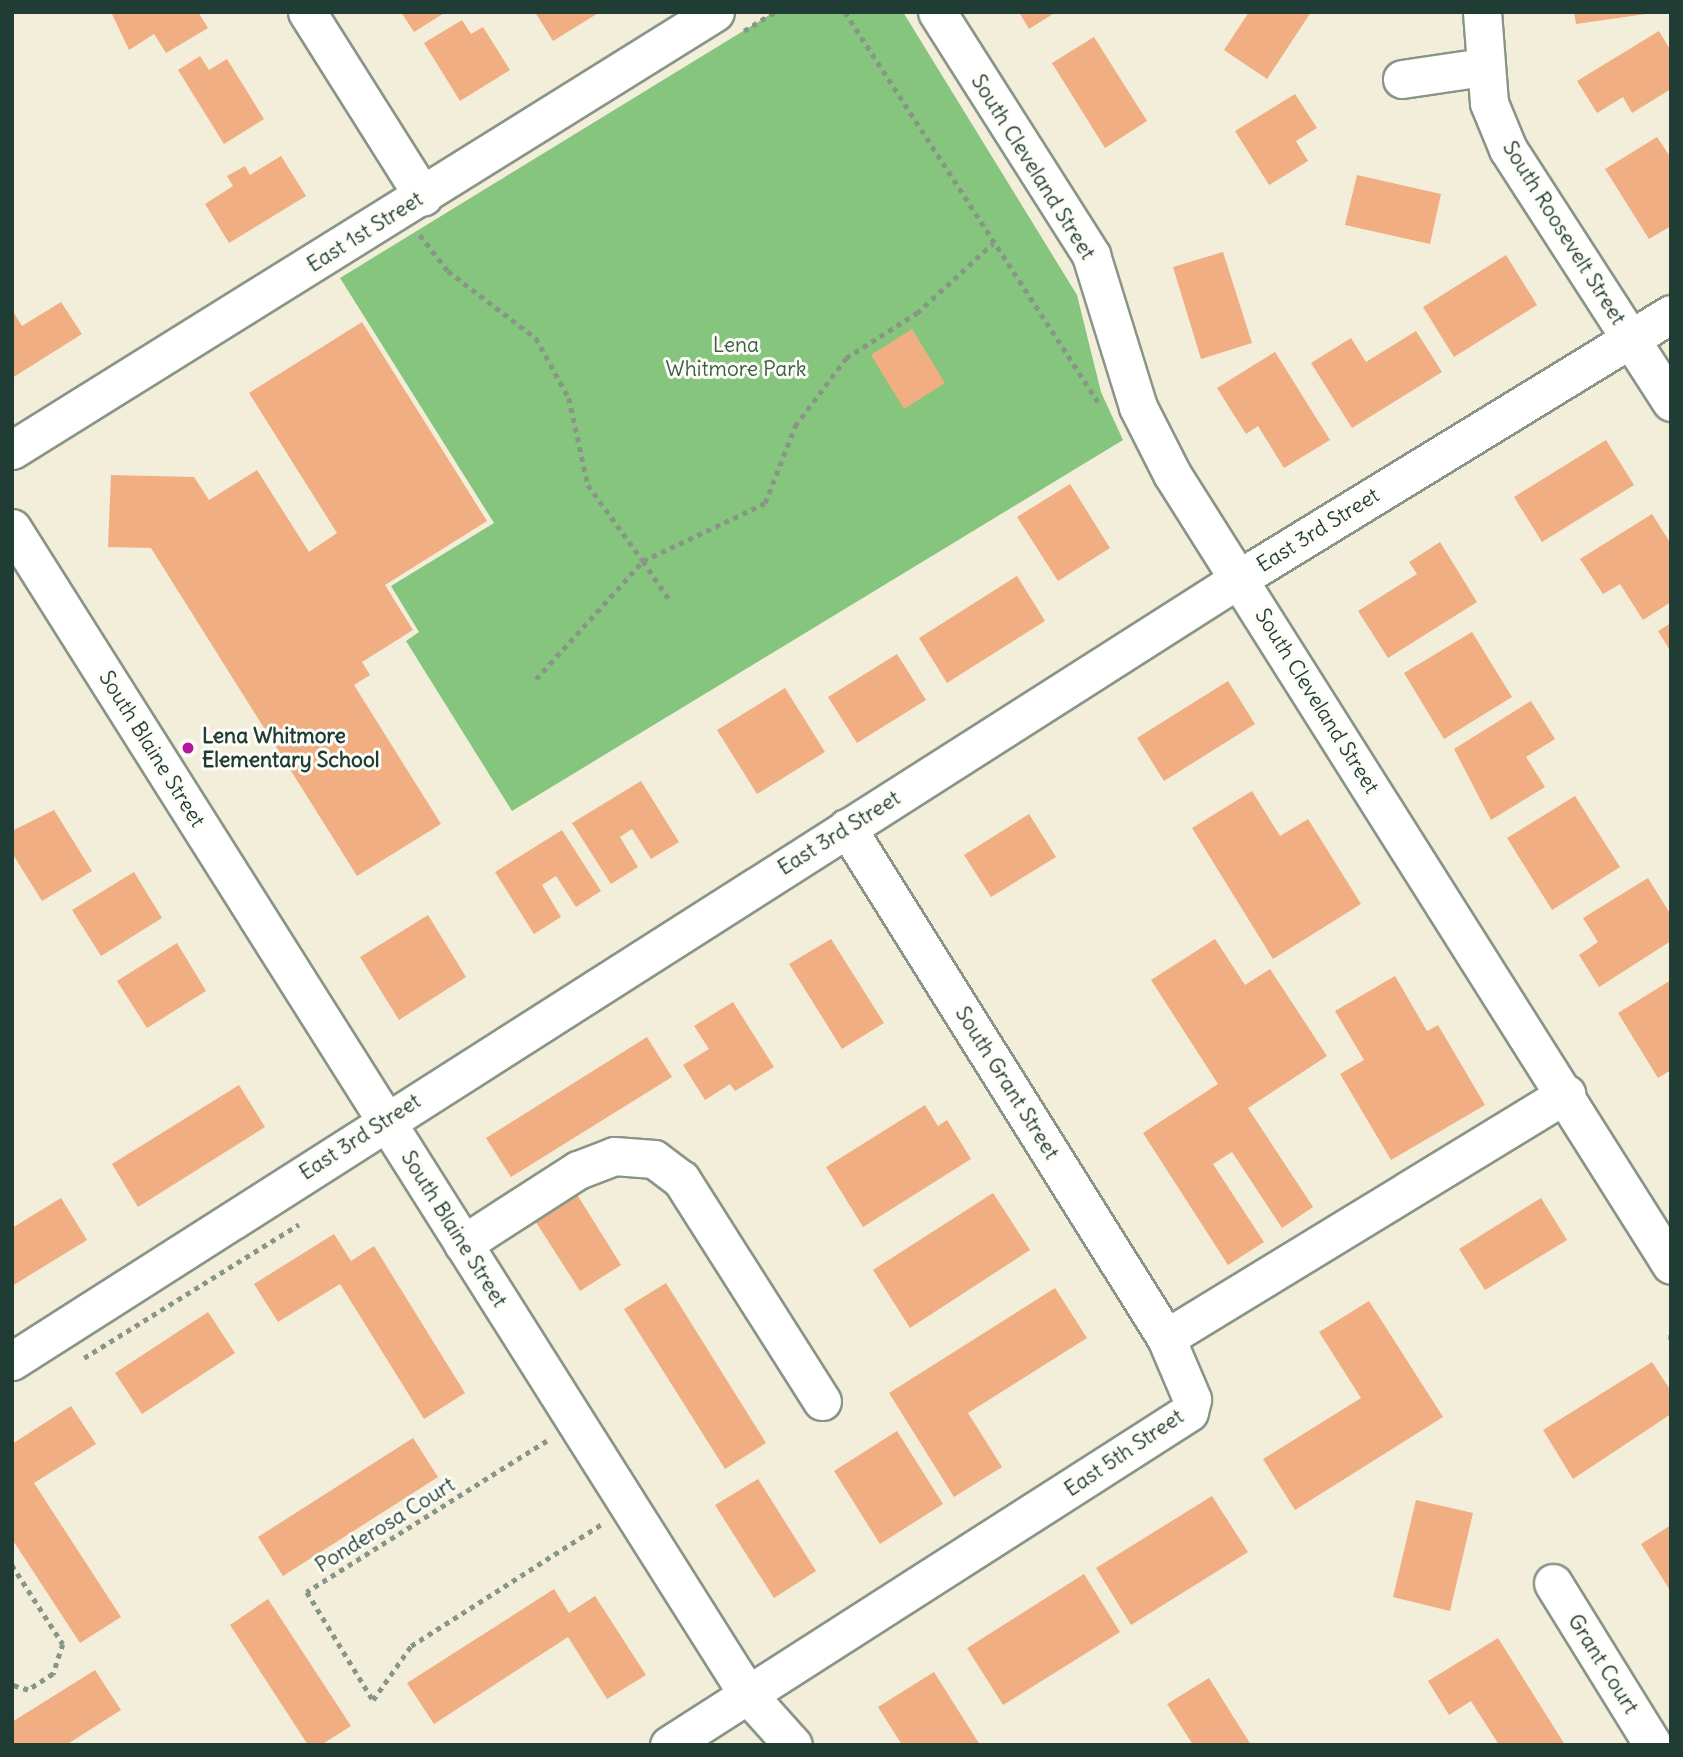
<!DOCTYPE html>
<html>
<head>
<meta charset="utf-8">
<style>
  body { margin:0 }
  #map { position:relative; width:1683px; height:1757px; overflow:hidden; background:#f3eeda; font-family:Delius,sans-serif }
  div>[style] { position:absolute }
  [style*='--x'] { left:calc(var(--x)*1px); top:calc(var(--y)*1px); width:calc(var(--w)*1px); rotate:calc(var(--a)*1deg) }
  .green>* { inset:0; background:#86c57d }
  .building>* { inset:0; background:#f0ae82 }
  .path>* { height:4.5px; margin-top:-2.25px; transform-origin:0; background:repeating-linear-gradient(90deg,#899687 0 5px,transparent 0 10px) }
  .roads { filter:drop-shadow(2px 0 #899687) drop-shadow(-2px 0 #899687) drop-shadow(0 2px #899687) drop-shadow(0 -2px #899687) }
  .minor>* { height:37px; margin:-18.5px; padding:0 18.5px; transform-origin:18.5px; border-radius:18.5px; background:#fff }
  .dots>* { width:19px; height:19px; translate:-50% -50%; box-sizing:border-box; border:4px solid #fdfcf7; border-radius:50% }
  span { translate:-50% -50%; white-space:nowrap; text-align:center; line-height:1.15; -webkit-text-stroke:6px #fdfcf7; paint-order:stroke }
  .street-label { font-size:21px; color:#1f3d34 }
  .park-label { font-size:21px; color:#395f46 }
  .poi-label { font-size:21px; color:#1f3d34; font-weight:700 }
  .left { translate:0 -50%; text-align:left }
  .frame { position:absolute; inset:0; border:14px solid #1f3d34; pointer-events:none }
</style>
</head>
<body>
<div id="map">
  <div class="green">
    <i style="clip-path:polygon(774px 12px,903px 12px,1077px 295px,1101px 392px,1123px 440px,512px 811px,406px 641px,419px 632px,391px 586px,494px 523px,340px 278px)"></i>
  </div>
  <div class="building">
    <i style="clip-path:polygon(111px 12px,198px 12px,208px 28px,166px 53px,154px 34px,129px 50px)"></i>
    <i style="clip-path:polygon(401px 12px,446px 12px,414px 32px)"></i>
    <i style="clip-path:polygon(535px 12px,600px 12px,553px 41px)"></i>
    <i style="clip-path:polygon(1019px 12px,1056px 12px,1029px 29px)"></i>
    <i style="clip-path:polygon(1249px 12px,1311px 12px,1267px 79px,1224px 50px)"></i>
    <i style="clip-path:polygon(1574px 12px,1646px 12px,1646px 14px,1576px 24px)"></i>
    <i style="clip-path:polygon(462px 20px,471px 34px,483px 27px,510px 70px,460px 101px,424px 43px)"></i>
    <i style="clip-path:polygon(1659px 31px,1671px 51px,1671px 89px,1632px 113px,1623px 97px,1597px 113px,1577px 81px)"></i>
    <i style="clip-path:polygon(1094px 37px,1147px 121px,1105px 148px,1052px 63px)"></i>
    <i style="clip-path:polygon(200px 56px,209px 70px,227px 59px,264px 119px,224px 144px,178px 70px)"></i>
    <i style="clip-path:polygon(1295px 94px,1317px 128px,1296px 141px,1308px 161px,1269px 185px,1235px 131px)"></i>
    <i style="clip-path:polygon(1657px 137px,1671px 158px,1671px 226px,1649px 239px,1605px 169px)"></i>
    <i style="clip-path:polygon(281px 156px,306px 196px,229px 243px,205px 204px,233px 186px,227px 176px,245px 166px,250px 175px)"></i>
    <i style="clip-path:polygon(1357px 175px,1441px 194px,1430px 244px,1345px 225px)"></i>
    <i style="clip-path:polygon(1223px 252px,1252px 343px,1201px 359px,1173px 267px)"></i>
    <i style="clip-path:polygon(1506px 255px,1537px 305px,1454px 357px,1423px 307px)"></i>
    <i style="clip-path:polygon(61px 302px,82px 334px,12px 378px,12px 310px,22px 326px)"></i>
    <i style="clip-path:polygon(362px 322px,487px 521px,385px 585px,413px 630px,362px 662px,370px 675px,354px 685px,441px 824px,357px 876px,151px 548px,108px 547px,111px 475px,194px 477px,209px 500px,257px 470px,309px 552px,337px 533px,249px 393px)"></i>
    <i style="clip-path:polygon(912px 329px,945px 383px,904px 409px,871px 355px)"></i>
    <i style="clip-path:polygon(1416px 331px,1442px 372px,1352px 428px,1311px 363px,1351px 338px,1366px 362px)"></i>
    <i style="clip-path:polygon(1275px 352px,1330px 440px,1284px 468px,1258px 426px,1246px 434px,1217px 388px)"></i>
    <i style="clip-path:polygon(1606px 440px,1634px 485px,1542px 542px,1514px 497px)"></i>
    <i style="clip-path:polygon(1070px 484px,1110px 548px,1058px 581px,1017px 517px)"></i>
    <i style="clip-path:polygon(1652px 514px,1671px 544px,1671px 602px,1643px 620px,1620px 584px,1603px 594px,1580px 559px)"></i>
    <i style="clip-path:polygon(1440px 542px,1477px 602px,1388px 658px,1358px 611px,1417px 574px,1409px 562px)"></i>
    <i style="clip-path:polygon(1017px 576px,1045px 621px,947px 683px,919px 638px)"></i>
    <i style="clip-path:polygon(1671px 623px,1671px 652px,1658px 631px)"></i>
    <i style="clip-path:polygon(1472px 632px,1512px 697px,1444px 739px,1404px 673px)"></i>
    <i style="clip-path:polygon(897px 654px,926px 700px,857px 743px,828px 697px)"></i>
    <i style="clip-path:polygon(1228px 681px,1255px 724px,1164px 781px,1137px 738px)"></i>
    <i style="clip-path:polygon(785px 688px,825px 752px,757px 794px,717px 730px)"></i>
    <i style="clip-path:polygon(1531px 701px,1555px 739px,1526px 757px,1545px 787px,1491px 820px,1454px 749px)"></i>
    <i style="clip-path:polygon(641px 781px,679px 842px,651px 859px,632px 829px,620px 837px,638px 867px,611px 884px,572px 823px)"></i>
    <i style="clip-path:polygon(1252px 791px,1280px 836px,1308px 819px,1361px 904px,1273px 959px,1192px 828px)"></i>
    <i style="clip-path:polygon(1575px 796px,1620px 867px,1552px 910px,1507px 838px)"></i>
    <i style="clip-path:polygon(54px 810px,92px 871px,42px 901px,12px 853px,12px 831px)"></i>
    <i style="clip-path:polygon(1029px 814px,1056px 857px,991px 897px,964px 855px)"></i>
    <i style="clip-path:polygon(562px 830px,601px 891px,576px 907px,556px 876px,542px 885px,561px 917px,534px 934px,495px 872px)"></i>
    <i style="clip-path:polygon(134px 872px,162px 918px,101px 956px,72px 910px)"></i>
    <i style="clip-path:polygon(1648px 878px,1671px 915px,1671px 941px,1599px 987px,1579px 955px,1598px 942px,1583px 918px)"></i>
    <i style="clip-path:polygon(428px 915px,466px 977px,399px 1020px,360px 957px)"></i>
    <i style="clip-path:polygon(831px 939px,884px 1023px,842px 1049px,789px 964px)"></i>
    <i style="clip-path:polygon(1215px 939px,1245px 985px,1270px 969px,1327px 1056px,1248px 1108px,1313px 1207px,1282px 1228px,1232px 1152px,1213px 1164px,1264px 1242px,1228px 1265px,1143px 1133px,1218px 1084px,1151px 980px)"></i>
    <i style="clip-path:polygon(177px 943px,206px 991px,147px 1028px,117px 981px)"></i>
    <i style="clip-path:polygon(1395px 976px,1427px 1031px,1438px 1025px,1485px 1105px,1391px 1160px,1340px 1074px,1364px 1060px,1335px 1011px)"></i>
    <i style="clip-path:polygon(1671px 980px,1671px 1070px,1658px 1078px,1618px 1013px)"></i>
    <i style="clip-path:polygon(733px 1002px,774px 1067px,735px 1091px,730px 1084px,705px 1100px,683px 1065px,709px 1049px,694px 1026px)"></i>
    <i style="clip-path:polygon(647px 1037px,672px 1077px,511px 1177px,486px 1138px)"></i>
    <i style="clip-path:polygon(239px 1085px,265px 1127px,138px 1207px,112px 1164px)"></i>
    <i style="clip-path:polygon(925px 1105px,938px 1126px,947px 1120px,971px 1159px,863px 1227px,826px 1167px)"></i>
    <i style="clip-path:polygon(576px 1193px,621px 1265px,580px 1291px,534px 1219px)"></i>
    <i style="clip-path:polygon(993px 1193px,1030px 1250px,910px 1328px,873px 1270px)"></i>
    <i style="clip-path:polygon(61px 1198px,87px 1240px,12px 1286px,12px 1228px)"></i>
    <i style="clip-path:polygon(1541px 1198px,1567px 1240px,1485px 1290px,1459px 1249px)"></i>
    <i style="clip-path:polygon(334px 1234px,351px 1261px,374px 1246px,465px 1393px,424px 1419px,340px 1284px,278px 1322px,254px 1284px)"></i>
    <i style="clip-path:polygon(666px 1283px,766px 1443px,725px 1469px,624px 1309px)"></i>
    <i style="clip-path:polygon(1055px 1288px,1087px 1338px,968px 1413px,1002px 1467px,954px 1497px,889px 1393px)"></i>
    <i style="clip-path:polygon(1369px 1301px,1443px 1417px,1295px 1510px,1263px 1459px,1361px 1398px,1319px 1332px)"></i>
    <i style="clip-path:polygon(208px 1312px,235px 1353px,142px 1414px,115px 1373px)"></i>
    <i style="clip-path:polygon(1652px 1362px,1671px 1391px,1671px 1414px,1573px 1479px,1543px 1430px)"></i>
    <i style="clip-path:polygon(71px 1406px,96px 1444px,34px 1483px,121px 1617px,80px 1643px,12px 1539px,12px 1444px)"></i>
    <i style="clip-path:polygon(897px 1431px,943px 1504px,880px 1544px,834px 1471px)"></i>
    <i style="clip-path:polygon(413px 1438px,438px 1477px,283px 1576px,258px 1537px)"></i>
    <i style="clip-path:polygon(758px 1479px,816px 1571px,774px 1598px,715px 1505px)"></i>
    <i style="clip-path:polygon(1212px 1496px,1248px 1552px,1131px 1625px,1096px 1568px)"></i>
    <i style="clip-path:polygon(1416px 1500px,1473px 1513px,1450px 1611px,1393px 1597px)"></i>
    <i style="clip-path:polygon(1671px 1525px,1671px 1592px,1641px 1544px)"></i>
    <i style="clip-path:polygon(1084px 1574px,1120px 1632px,1003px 1705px,967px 1648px)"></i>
    <i style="clip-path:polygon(554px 1589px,569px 1613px,595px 1596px,646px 1675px,607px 1699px,568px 1637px,434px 1724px,407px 1683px)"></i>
    <i style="clip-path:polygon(268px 1599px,351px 1726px,321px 1745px,308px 1745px,230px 1625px)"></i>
    <i style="clip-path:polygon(1498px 1638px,1565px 1745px,1499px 1745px,1471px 1701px,1449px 1715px,1428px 1681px)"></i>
    <i style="clip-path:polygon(95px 1670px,121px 1710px,66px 1745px,12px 1745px,12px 1722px)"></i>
    <i style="clip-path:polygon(934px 1672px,980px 1745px,902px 1745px,878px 1707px)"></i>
    <i style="clip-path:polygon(1209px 1678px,1251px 1745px,1193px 1745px,1167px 1704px)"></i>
  </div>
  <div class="path">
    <i style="--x:845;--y:12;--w:465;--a:57"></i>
    <i style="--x:744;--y:31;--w:36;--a:-32"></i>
    <i style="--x:420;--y:235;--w:46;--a:52.1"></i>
    <i style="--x:448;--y:271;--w:111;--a:37.3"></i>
    <i style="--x:536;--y:338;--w:68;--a:61.2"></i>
    <i style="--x:569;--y:398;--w:89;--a:77.7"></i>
    <i style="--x:588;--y:485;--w:94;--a:54.1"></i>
    <i style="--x:643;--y:561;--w:135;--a:-25.4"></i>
    <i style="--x:765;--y:503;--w:83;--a:-68.7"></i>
    <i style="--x:795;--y:426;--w:85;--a:-53.1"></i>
    <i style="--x:846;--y:358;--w:84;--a:-32.4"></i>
    <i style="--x:917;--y:313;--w:103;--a:-42.6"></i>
    <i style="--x:536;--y:679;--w:159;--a:-47.8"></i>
    <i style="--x:643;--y:561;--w:50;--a:55.7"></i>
    <i style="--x:1671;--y:1335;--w:10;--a:90"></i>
    <i style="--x:84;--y:1358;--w:253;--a:-31.9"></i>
    <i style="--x:547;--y:1441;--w:284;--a:147.8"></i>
    <i style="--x:307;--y:1592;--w:127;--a:58.6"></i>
    <i style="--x:373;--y:1700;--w:66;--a:-54.9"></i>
    <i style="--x:411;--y:1646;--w:227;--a:-32.6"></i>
    <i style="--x:12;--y:1565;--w:94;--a:57.2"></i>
    <i style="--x:63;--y:1644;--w:32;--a:108"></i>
    <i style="--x:53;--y:1674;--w:30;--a:147"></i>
    <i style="--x:28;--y:1690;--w:17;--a:-163"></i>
  </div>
  <div class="roads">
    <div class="minor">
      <i style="--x:307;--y:12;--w:218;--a:57.8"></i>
      <i style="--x:937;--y:12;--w:288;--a:57.6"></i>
      <i style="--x:1091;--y:255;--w:159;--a:72.8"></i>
      <i style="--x:1138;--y:407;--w:75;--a:63.1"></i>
      <i style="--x:1172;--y:474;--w:935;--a:57.75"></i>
      <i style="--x:1482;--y:12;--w:91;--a:85.6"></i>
      <i style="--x:1489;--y:103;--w:50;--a:67.6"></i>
      <i style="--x:1508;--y:149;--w:301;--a:57.2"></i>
      <i style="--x:1402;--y:79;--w:82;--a:-8.4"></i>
      <i style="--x:12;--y:450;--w:828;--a:-31.92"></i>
      <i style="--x:12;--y:528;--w:1380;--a:57.76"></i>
      <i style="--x:748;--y:1695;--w:67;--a:48"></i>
      <i style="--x:463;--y:1244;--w:137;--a:-32.8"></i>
      <i style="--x:578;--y:1170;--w:39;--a:-21"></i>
      <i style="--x:614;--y:1156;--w:40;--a:4.3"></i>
      <i style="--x:654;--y:1159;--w:34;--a:37"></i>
      <i style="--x:681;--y:1179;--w:263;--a:57.6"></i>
      <i style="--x:1166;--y:1338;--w:469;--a:-31.4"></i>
      <i style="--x:12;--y:1361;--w:1456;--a:-32.52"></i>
      <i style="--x:1240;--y:578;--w:505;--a:-31.49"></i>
      <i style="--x:1553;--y:1583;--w:190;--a:58.3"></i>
      <i style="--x:669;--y:1745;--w:617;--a:-32.63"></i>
      <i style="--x:1189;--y:1412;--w:13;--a:-77"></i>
      <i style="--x:1192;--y:1399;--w:66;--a:-113.1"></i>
      <i style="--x:1166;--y:1338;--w:602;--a:-122.03"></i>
    </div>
  </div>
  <div class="dots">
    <i style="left:188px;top:748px;background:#b5179e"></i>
  </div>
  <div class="street-label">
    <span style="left:1033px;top:167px;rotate:58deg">South Cleveland Street</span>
    <span style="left:365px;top:232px;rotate:-32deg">East 1st Street</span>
    <span style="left:1564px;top:233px;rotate:58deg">South Roosevelt Street</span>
    <span style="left:1318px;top:530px;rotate:-32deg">East 3rd Street</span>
    <span style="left:1317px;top:701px;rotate:58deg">South Cleveland Street</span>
    <span style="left:152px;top:749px;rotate:58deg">South Blaine Street</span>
    <span style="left:839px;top:833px;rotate:-32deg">East 3rd Street</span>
    <span style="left:1007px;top:1083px;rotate:58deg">South Grant Street</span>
    <span style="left:360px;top:1137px;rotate:-33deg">East 3rd Street</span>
    <span style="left:454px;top:1229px;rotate:58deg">South Blaine Street</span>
    <span style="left:1124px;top:1453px;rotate:-34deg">East 5th Street</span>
    <span style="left:385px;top:1525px;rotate:-32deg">Ponderosa Court</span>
    <span style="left:1603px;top:1664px;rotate:58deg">Grant Court</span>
  </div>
  <div class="park-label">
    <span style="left:736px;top:357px">Lena<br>Whitmore Park</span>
  </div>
  <div class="poi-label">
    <span class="left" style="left:202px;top:748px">Lena Whitmore<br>Elementary School</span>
  </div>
  <div class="frame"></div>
</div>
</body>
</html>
